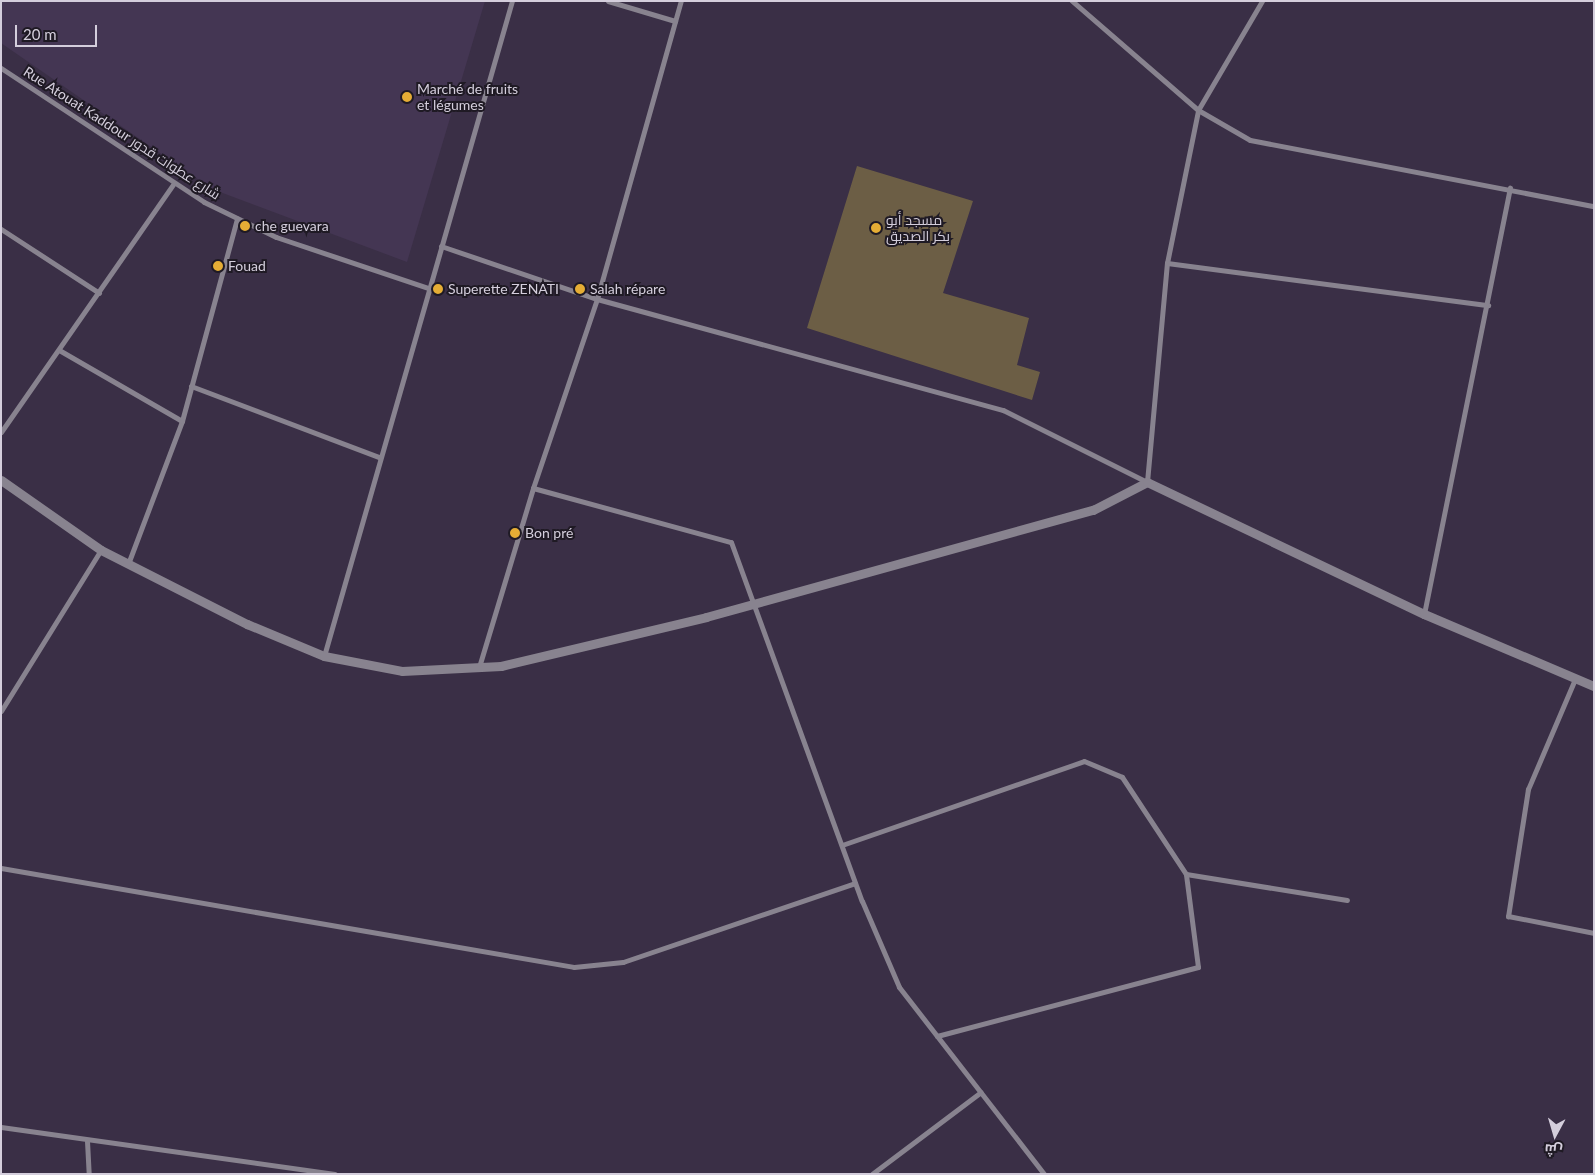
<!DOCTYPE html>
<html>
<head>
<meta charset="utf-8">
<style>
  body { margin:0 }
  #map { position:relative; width:1595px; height:1175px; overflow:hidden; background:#3a2f46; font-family:Lato,Cairo,sans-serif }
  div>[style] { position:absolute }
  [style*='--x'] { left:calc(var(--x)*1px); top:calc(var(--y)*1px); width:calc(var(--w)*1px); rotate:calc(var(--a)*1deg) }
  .built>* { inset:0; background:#443653 }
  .building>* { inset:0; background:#6c5e45 }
  .minor>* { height:5px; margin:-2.5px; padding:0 2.5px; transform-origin:2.5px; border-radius:2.5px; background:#88838f }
  .tertiary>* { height:9px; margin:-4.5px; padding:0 4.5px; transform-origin:4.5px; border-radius:4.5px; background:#88838f }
  .dots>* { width:14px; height:14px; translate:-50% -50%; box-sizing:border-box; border:2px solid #1f1a24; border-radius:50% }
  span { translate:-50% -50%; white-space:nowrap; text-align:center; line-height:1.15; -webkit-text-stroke:4px #1f1a24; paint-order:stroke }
  .poi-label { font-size:14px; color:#d4cedc }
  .left { translate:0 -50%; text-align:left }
  .street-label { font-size:14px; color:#d4cedc }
  .frame { position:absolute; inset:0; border:2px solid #d4cedc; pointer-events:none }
  .north { position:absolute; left:1530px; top:1110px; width:50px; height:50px; -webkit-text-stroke:4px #1f1a24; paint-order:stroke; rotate:186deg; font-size:14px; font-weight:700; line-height:20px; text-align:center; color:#d4cedc }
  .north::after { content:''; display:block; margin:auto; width:18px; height:22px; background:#d4cedc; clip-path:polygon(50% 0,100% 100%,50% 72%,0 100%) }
  .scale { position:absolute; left:15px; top:25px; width:82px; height:22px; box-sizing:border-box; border:2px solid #d4cedc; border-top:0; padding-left:6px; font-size:15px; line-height:18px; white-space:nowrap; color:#d4cedc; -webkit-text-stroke:4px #1f1a24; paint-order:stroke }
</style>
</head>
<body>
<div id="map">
  <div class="built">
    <i style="clip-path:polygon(1px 1px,485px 1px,407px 262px,212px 189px,1px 43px)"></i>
  </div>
  <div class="building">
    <i style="clip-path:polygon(857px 166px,973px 201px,943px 293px,1029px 318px,1017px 365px,1040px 372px,1032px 400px,807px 328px)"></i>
  </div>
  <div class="minor">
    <i style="--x:608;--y:1;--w:70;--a:16.6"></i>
    <i style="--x:1262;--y:1;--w:126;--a:120.4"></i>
    <i style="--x:1198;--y:110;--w:60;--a:30"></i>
    <i style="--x:1250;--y:140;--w:350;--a:10.9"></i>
    <i style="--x:1;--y:68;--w:243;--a:33.4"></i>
    <i style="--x:204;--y:202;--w:80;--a:25.9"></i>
    <i style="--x:276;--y:237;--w:160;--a:18.5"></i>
    <i style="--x:1;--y:229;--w:117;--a:33.1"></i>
    <i style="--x:441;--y:246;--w:165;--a:18.8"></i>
    <i style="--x:597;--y:299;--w:421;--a:15.3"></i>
    <i style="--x:1003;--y:410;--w:161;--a:26.6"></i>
    <i style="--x:1147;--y:482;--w:220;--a:-84.8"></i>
    <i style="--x:1167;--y:263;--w:156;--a:-78.5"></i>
    <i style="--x:1198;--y:110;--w:167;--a:-139.1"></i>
    <i style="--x:1167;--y:263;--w:324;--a:7.5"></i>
    <i style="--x:59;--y:350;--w:142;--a:30"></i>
    <i style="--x:191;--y:386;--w:201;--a:20.7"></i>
    <i style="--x:1;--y:432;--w:303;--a:-55.2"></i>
    <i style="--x:533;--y:488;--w:205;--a:15.3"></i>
    <i style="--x:731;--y:542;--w:382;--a:70"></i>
    <i style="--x:862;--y:901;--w:94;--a:66.7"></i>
    <i style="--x:899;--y:987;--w:237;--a:52.2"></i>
    <i style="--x:128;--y:564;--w:153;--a:-69.3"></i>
    <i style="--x:182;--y:421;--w:210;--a:-74.8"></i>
    <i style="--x:1424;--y:614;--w:435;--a:-78.6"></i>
    <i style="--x:324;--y:656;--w:681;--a:-73.99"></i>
    <i style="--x:479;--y:667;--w:187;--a:-73.2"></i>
    <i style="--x:533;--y:488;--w:200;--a:-71.3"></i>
    <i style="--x:597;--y:299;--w:310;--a:-74.3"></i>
    <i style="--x:1575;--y:679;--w:120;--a:113.1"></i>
    <i style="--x:1528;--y:789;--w:129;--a:98.9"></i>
    <i style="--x:1508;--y:916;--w:88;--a:11.2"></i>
    <i style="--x:1;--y:711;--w:190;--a:-58.2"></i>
    <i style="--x:842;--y:845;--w:256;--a:-19.1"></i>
    <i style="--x:1084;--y:761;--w:41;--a:22.8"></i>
    <i style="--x:1122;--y:777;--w:116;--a:56.6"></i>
    <i style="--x:1186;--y:874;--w:163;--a:9.2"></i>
    <i style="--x:1;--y:868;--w:581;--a:9.8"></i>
    <i style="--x:574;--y:967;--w:49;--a:-5.8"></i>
    <i style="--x:623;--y:962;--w:245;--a:-18.8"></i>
    <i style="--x:937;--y:1036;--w:270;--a:-14.8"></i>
    <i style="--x:1198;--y:967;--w:94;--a:-97.4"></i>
    <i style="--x:1;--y:1127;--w:337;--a:8"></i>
    <i style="--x:87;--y:1141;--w:33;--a:87"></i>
    <i style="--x:872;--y:1174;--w:136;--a:-37"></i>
  </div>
  <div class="tertiary">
    <i style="--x:1;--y:480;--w:122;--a:35"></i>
    <i style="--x:101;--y:550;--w:164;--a:26.9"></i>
    <i style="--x:247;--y:624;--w:83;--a:22.6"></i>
    <i style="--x:324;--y:656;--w:79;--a:10.9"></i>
    <i style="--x:402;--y:671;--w:99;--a:-2.9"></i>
    <i style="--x:501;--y:666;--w:211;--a:-13.4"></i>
    <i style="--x:706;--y:617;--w:402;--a:-15.5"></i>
    <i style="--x:1093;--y:510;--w:61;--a:-27.4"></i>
    <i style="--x:1147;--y:482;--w:307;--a:25.5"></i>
    <i style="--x:1424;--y:614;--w:185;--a:23"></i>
  </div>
  <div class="dots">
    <i style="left:407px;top:97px;background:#e5ad35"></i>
    <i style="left:245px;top:226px;background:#e5ad35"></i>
    <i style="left:876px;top:228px;background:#e5ad35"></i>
    <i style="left:218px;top:266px;background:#e5ad35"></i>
    <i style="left:438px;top:289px;background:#e5ad35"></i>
    <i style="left:580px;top:289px;background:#e5ad35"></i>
    <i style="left:515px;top:533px;background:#e5ad35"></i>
  </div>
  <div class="poi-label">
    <span class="left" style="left:417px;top:97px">Marché de fruits<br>et légumes</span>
    <span class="left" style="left:886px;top:228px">مسجد أبو<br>بكر الصديق</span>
    <span class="left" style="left:255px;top:226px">che guevara</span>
    <span class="left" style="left:228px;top:266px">Fouad</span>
    <span class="left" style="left:448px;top:289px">Superette ZENATI</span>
    <span class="left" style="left:590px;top:289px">Salah répare</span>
    <span class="left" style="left:525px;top:533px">Bon pré</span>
  </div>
  <div class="street-label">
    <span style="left:122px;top:133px;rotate:33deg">Rue Atouat Kaddour شارع عطوات قدور</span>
  </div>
  <div class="frame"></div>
  <div class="north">ش</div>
  <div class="scale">20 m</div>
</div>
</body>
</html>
